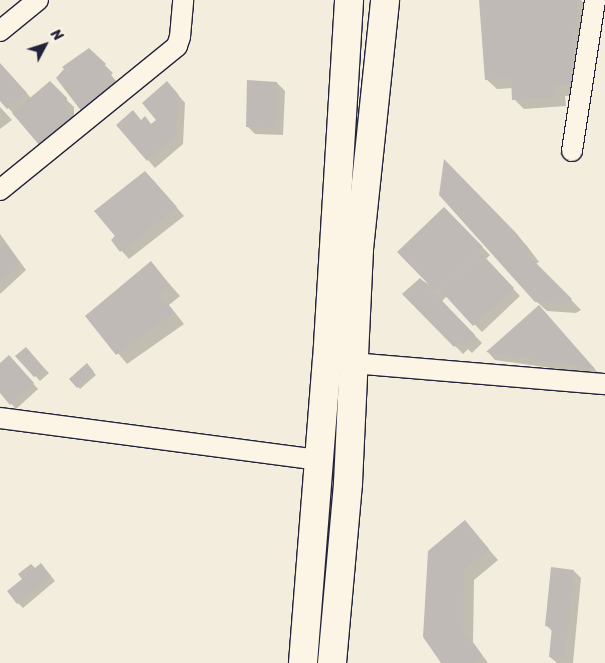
<!DOCTYPE html>
<html>
<head>
<meta charset="utf-8">
<style>
  body { margin:0 }
  #map { position:relative; width:605px; height:663px; overflow:hidden; background:#f3edde; font-family:Sriracha,sans-serif }
  div>[style] { position:absolute }
  [style*='--x'] { left:calc(var(--x)*1px); top:calc(var(--y)*1px); width:calc(var(--w)*1px); rotate:calc(var(--a)*1deg) }
  .shadow>* { inset:0; background:#0003 }
  .building>* { inset:0; background:#bfbab6 }
  .roads { filter:drop-shadow(1px 0 #22223b) drop-shadow(-1px 0 #22223b) drop-shadow(0 1px #22223b) drop-shadow(0 -1px #22223b) }
  .minor>* { height:20px; margin:-10px; padding:0 10px; transform-origin:10px; border-radius:10px; background:#fcf5e5 }
  .highway>* { height:28px; margin:-14px; padding:0 14px; transform-origin:14px; border-radius:14px; background:#fcf5e5 }
  span { translate:-50% -50%; white-space:nowrap; text-align:center; line-height:1.15; -webkit-text-stroke:4px #fcf5e5; paint-order:stroke }
  .north { position:absolute; left:20px; top:20px; width:50px; height:50px; -webkit-text-stroke:4px #fcf5e5; paint-order:stroke; rotate:50deg; font-size:14px; font-weight:700; line-height:20px; text-align:center; color:#22223b }
  .north::after { content:''; display:block; margin:auto; width:18px; height:22px; background:#22223b; clip-path:polygon(50% 0,100% 100%,50% 72%,0 100%) }
</style>
</head>
<body>
<div id="map">
  <div class="shadow">
    <i style="clip-path:polygon(480px 0,581px 0,588px 8px,580px 95px,565px 96px,566px 106px,524px 109px,514px 99px,513px 88px,497px 89px,486px 79px)"></i>
    <i style="clip-path:polygon(89px 50px,113px 73px,111px 75px,124px 91px,91px 119px)"></i>
    <i style="clip-path:polygon(0 64px,31px 98px,49px 83px,74px 107px,74px 116px,82px 125px,13px 113px,0 99px)"></i>
    <i style="clip-path:polygon(277px 83px,285px 91px,283px 135px,255px 134px,247px 126px)"></i>
    <i style="clip-path:polygon(175px 91px,185px 103px,183px 144px,155px 168px,148px 160px,142px 121px,152px 125px,158px 120px)"></i>
    <i style="clip-path:polygon(0 107px,12px 120px,0 129px)"></i>
    <i style="clip-path:polygon(445px 162px,527px 246px,539px 262px,536px 264px,581px 310px,576px 313px,547px 311px,536px 301px)"></i>
    <i style="clip-path:polygon(153px 180px,184px 216px,129px 259px,112px 240px)"></i>
    <i style="clip-path:polygon(444px 208px,490px 255px,486px 259px,520px 296px,482px 332px,447px 296px,442px 301px,482px 343px,472px 353px,468px 349px,463px 354px,404px 294px,420px 279px,430px 285px)"></i>
    <i style="clip-path:polygon(0 234px,26px 270px,0 294px)"></i>
    <i style="clip-path:polygon(151px 263px,180px 296px,169px 305px,184px 324px,127px 364px,87px 316px)"></i>
    <i style="clip-path:polygon(546px 315px,600px 375px,495px 360px,488px 352px)"></i>
    <i style="clip-path:polygon(31px 354px,49px 373px,40px 381px,17px 356px)"></i>
    <i style="clip-path:polygon(14px 362px,38px 389px,16px 409px,0 391px,0 365px)"></i>
    <i style="clip-path:polygon(87px 365px,96px 375px,80px 389px,71px 379px)"></i>
    <i style="clip-path:polygon(465px 522px,498px 560px,474px 580px,473px 642px,488px 663px,443px 663px)"></i>
    <i style="clip-path:polygon(35px 570px,46px 570px,55px 581px,23px 608px,18px 603px)"></i>
    <i style="clip-path:polygon(574px 571px,581px 578px,573px 663px,557px 663px,550px 657px,553px 632px,546px 625px)"></i>
  </div>
  <div class="building">
    <i style="clip-path:polygon(479px 0,578px 0,570px 85px,555px 86px,556px 97px,512px 100px,511px 78px,485px 80px)"></i>
    <i style="clip-path:polygon(89px 48px,106px 64px,104px 66px,117px 83px,82px 112px,56px 78px,64px 69px,62px 67px)"></i>
    <i style="clip-path:polygon(0 63px,27px 93px,7px 109px,0 101px)"></i>
    <i style="clip-path:polygon(247px 80px,277px 82px,276px 128px,246px 127px)"></i>
    <i style="clip-path:polygon(50px 81px,67px 98px,67px 107px,75px 116px,40px 146px,12px 113px)"></i>
    <i style="clip-path:polygon(167px 81px,178px 94px,176px 136px,147px 161px,116px 125px,133px 110px,141px 120px,145px 116px,151px 124px,156px 120px,142px 103px)"></i>
    <i style="clip-path:polygon(444px 159px,517px 234px,530px 251px,527px 254px,572px 299px,566px 304px,535px 302px,439px 195px)"></i>
    <i style="clip-path:polygon(145px 171px,177px 207px,120px 252px,111px 240px,115px 236px,94px 211px)"></i>
    <i style="clip-path:polygon(444px 207px,483px 247px,436px 292px,397px 252px)"></i>
    <i style="clip-path:polygon(6px 244px,19px 261px,18px 267px,0 281px,0 248px)"></i>
    <i style="clip-path:polygon(480px 252px,514px 288px,473px 326px,440px 290px)"></i>
    <i style="clip-path:polygon(151px 261px,170px 285px,159px 294px,175px 313px,116px 355px,85px 316px)"></i>
    <i style="clip-path:polygon(420px 278px,475px 335px,464px 346px,459px 342px,454px 347px,402px 294px)"></i>
    <i style="clip-path:polygon(539px 305px,595px 369px,486px 352px)"></i>
    <i style="clip-path:polygon(26px 347px,44px 368px,34px 377px,15px 356px)"></i>
    <i style="clip-path:polygon(9px 355px,34px 383px,10px 405px,0 393px,0 363px)"></i>
    <i style="clip-path:polygon(87px 363px,94px 372px,77px 388px,69px 379px)"></i>
    <i style="clip-path:polygon(465px 520px,489px 549px,464px 570px,463px 631px,482px 656px,472px 663px,441px 663px,423px 637px,428px 551px)"></i>
    <i style="clip-path:polygon(41px 563px,51px 576px,17px 604px,7px 591px,22px 579px,18px 574px,31px 564px,35px 568px)"></i>
    <i style="clip-path:polygon(551px 567px,574px 570px,565px 659px,549px 657px,552px 627px,545px 626px)"></i>
  </div>
  <div class="roads">
    <div class="minor">
      <i style="--x:0;--y:31;--w:49;--a:-39.2"></i>
      <i style="--x:572;--y:151;--w:153;--a:-81.3"></i>
      <i style="--x:0;--y:190;--w:228;--a:-39.1"></i>
      <i style="--x:177;--y:46;--w:9;--a:-72"></i>
      <i style="--x:180;--y:37;--w:37;--a:-85"></i>
      <i style="--x:341;--y:362;--w:265;--a:4.8"></i>
      <i style="--x:0;--y:418;--w:322;--a:7.5"></i>
    </div>
    <div class="highway">
      <i style="--x:303;--y:663;--w:303;--a:-85.5"></i>
      <i style="--x:327;--y:361;--w:362;--a:-86.5"></i>
      <i style="--x:332;--y:663;--w:181;--a:-84.9"></i>
      <i style="--x:348;--y:483;--w:234;--a:-87.3"></i>
      <i style="--x:359;--y:249;--w:250;--a:-84"></i>
    </div>
  </div>
  <div class="north">N</div>
</div>
</body>
</html>
